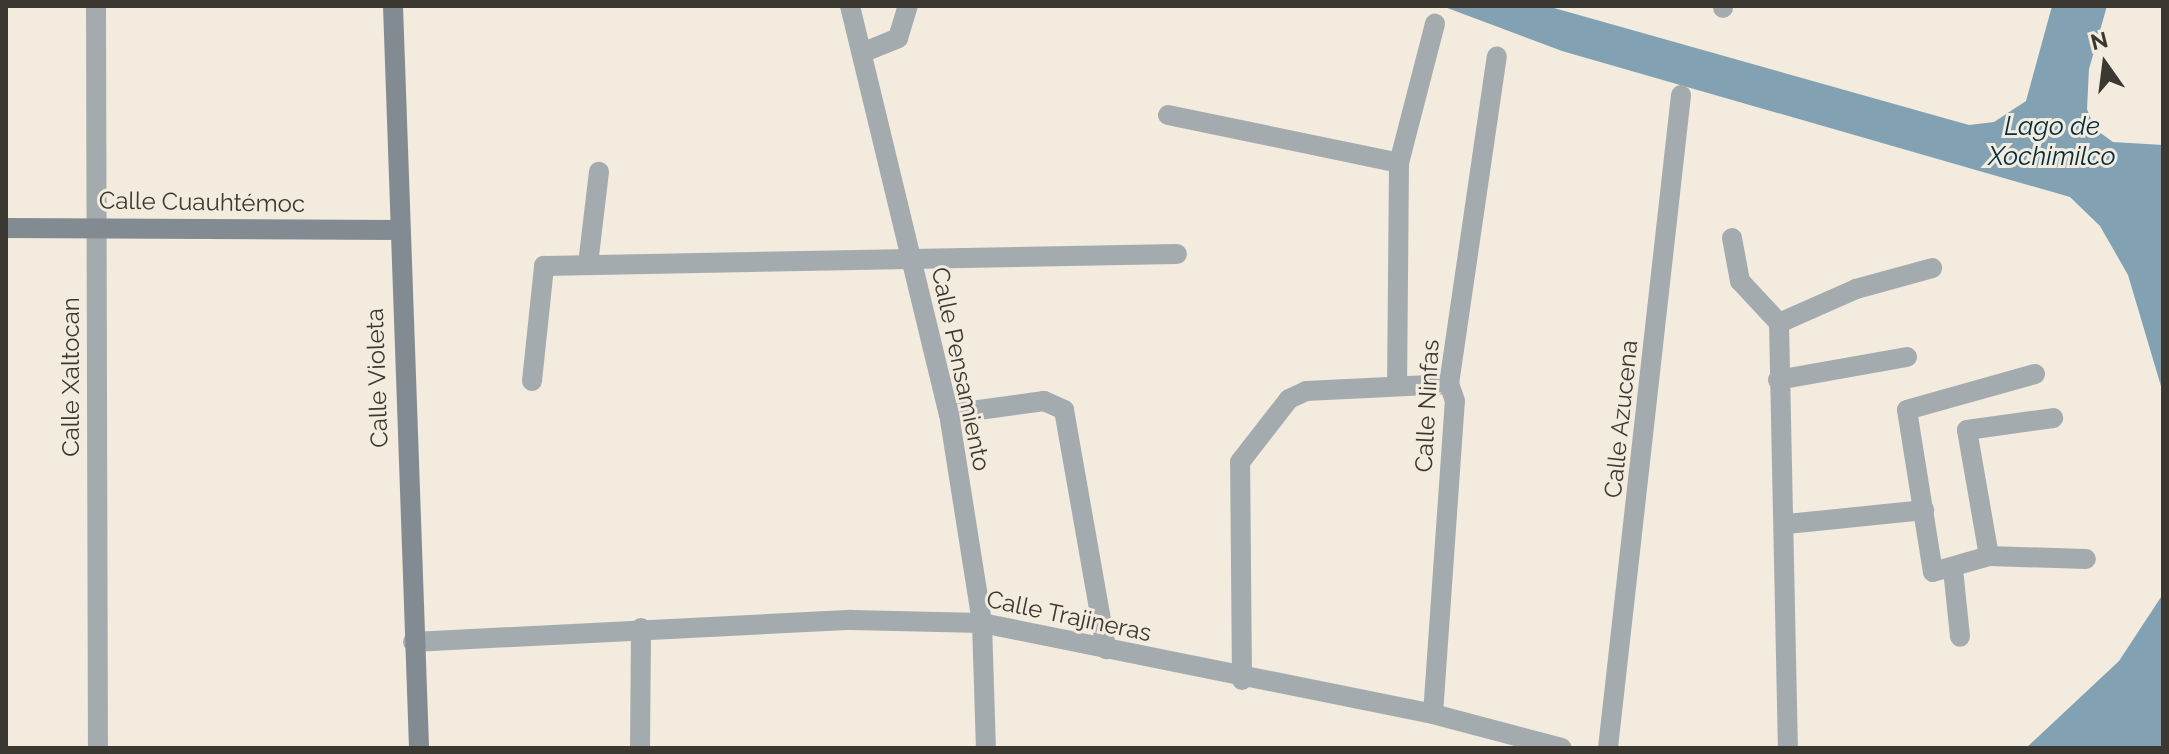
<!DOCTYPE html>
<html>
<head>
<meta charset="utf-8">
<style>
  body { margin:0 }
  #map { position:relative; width:2169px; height:754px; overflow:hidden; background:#f3ebdd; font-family:Raleway,sans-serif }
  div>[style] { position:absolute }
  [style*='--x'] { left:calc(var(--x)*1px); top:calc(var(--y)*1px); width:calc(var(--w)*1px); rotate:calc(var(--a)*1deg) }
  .water>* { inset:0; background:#82a2b3 }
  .street>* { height:20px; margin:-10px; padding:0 10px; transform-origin:10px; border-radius:10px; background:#a4abaf }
  .secondary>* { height:20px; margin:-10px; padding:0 10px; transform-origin:10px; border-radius:10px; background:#818b91 }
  span { translate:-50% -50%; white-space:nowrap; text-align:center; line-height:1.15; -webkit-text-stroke:6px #f3ebdd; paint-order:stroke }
  .street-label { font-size:24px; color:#3b3832 }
  .water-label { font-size:26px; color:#002e41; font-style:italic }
  .frame { position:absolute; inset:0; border:8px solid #3b3832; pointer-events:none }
  .north { position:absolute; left:2065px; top:24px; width:80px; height:80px; -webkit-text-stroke:6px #f3ebdd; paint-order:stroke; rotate:346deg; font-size:22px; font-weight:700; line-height:32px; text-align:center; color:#3b3832 }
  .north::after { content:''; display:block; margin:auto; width:28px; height:36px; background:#3b3832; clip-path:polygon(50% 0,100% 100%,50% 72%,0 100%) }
</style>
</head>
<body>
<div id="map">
  <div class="water">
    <i style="clip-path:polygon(1442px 6px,1547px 6px,1969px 125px,1994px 122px,2026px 101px,2052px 6px,2107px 6px,2089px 69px,2087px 109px,2095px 129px,2113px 142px,2163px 145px,2163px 393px,2128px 275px,2100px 226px,2070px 197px,1562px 51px)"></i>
    <i style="clip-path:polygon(2163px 594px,2163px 748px,2026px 748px,2119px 661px)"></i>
  </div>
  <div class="street">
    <i style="--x:96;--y:6;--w:742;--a:89.85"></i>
    <i style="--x:850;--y:6;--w:420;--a:76.4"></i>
    <i style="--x:949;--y:414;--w:212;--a:81"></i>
    <i style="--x:982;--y:623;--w:125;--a:88.2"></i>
    <i style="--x:1723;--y:8;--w:2;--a:-90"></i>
    <i style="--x:864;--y:52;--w:37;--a:-22"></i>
    <i style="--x:898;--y:38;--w:34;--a:-73"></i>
    <i style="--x:1168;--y:115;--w:236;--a:11.7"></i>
    <i style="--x:1399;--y:163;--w:221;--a:90.5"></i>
    <i style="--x:1399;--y:163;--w:144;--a:-75.5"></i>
    <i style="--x:1732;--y:238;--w:44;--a:79.5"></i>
    <i style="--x:1740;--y:281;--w:57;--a:47.1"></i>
    <i style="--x:1779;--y:323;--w:425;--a:88.8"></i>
    <i style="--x:588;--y:264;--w:93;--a:-83.2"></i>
    <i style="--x:1779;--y:323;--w:84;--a:-23.8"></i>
    <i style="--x:1856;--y:289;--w:79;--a:-15.4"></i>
    <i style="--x:2035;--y:374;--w:133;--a:164.3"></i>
    <i style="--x:1907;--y:410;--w:164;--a:80.9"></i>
    <i style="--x:1933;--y:572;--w:58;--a:-15.9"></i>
    <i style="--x:1989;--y:556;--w:97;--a:1.8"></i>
    <i style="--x:1778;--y:380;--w:131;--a:-10.1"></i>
    <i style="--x:532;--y:381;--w:116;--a:-84"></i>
    <i style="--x:544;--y:266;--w:633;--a:-1.09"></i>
    <i style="--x:949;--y:414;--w:96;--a:-7.8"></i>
    <i style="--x:1044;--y:401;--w:22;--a:24"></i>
    <i style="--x:1064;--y:410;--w:243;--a:80"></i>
    <i style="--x:1787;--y:524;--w:138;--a:-5.8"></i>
    <i style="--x:1989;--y:556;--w:128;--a:-99.9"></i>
    <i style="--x:1967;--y:430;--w:87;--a:-7.9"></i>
    <i style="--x:1953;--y:569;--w:68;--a:84.1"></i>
    <i style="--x:413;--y:642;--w:439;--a:-2.9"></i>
    <i style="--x:851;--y:620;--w:131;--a:1.3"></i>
    <i style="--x:982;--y:623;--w:460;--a:11.4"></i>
    <i style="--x:1433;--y:714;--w:133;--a:14.8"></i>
    <i style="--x:1242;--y:680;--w:218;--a:-90.5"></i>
    <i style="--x:1240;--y:462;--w:80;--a:-52.1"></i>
    <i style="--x:1289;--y:399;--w:19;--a:-25"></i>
    <i style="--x:1306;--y:391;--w:143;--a:-2.8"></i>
    <i style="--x:1433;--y:714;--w:314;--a:-86"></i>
    <i style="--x:1455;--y:401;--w:18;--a:-109"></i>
    <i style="--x:1449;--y:384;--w:331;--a:-81.7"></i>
    <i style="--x:640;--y:748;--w:120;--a:-89.5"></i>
    <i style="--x:1608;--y:748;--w:657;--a:-83.62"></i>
  </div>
  <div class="secondary">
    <i style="--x:393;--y:6;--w:742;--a:87.99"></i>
    <i style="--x:6;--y:228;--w:392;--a:0.3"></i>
  </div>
  <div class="street-label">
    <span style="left:202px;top:202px;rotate:1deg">Calle Cuauhtémoc</span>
    <span style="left:961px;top:369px;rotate:78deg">Calle Pensamiento</span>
    <span style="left:71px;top:377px;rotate:-90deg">Calle Xaltocan</span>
    <span style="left:377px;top:378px;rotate:-92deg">Calle Violeta</span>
    <span style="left:1427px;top:406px;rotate:-87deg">Calle Ninfas</span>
    <span style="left:1621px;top:419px;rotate:-84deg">Calle Azucena</span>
    <span style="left:1069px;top:616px;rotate:12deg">Calle Trajineras</span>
  </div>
  <div class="water-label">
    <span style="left:2052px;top:142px">Lago de<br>Xochimilco</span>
  </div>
  <div class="frame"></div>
  <div class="north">N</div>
</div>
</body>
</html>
